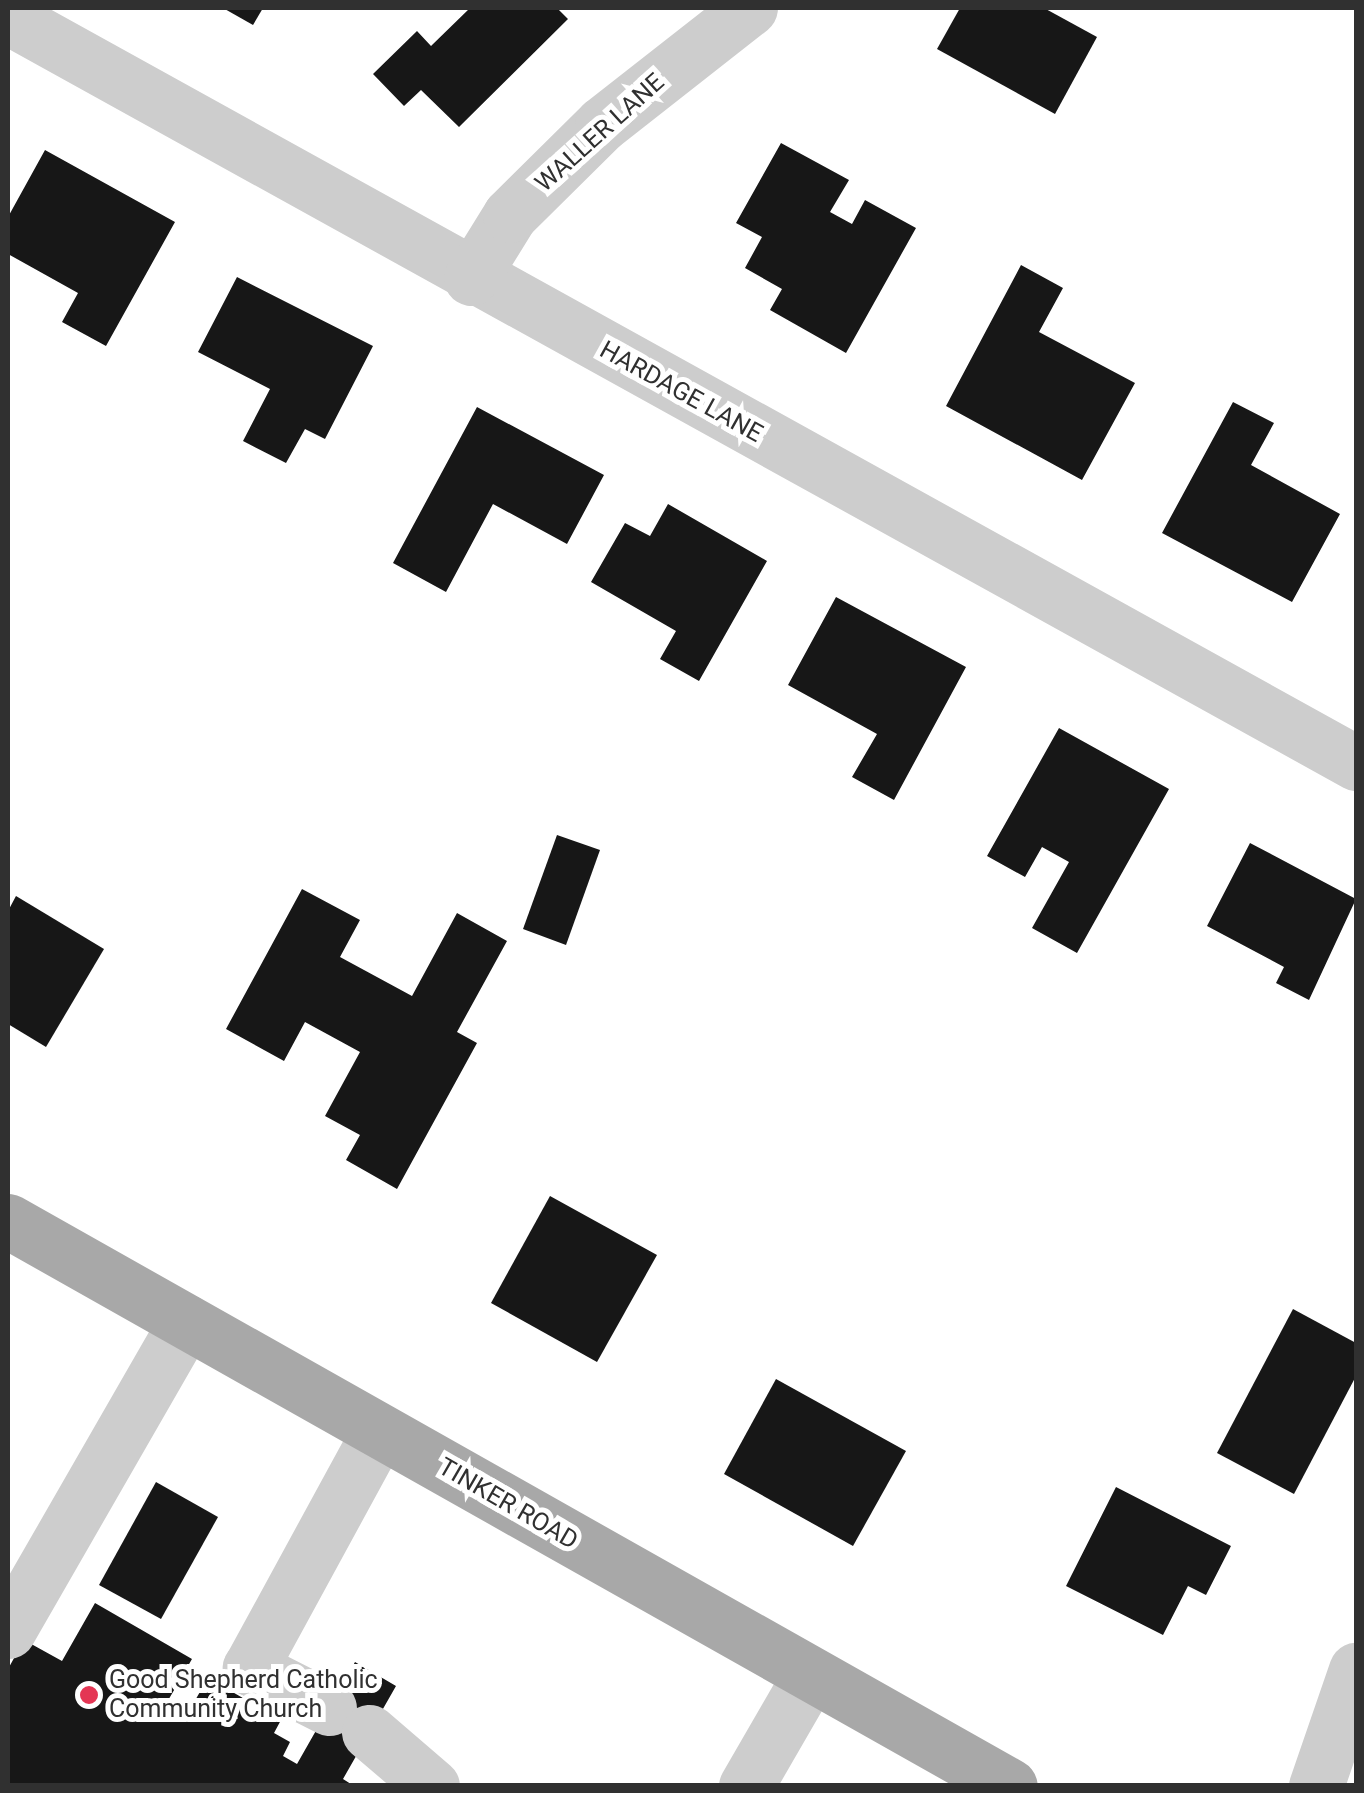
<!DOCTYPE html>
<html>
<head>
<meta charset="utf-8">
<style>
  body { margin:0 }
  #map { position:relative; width:1364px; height:1793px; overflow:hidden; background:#fff; font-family:Roboto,sans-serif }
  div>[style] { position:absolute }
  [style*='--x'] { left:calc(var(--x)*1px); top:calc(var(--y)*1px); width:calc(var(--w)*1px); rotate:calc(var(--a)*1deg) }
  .building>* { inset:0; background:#171717 }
  .minor>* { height:55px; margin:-27.5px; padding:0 27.5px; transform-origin:27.5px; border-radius:27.5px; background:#cdcdcd }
  .major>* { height:55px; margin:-27.5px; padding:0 27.5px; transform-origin:27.5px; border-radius:27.5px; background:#a8a8a8 }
  .dots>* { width:28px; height:28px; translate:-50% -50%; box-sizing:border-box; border:5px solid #fff; border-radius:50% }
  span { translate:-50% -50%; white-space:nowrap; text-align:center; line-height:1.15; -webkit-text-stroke:10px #fff; paint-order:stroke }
  .street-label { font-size:25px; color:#303030 }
  .poi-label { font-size:25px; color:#303030 }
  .left { translate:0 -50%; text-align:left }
  .frame { position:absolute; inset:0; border:10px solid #303030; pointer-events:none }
</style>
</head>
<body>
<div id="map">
  <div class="building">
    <i style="clip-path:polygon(223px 8px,263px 8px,253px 25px)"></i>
    <i style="clip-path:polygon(470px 8px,557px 8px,568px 19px,459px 127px,421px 90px,404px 106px,373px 74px,417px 31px,431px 46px)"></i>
    <i style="clip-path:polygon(960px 8px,1044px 8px,1097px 37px,1055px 114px,937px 49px)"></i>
    <i style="clip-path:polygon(781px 143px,849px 180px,830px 212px,852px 224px,865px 200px,916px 228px,846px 353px,770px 310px,782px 289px,745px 268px,762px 237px,736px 223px)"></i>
    <i style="clip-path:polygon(45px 150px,175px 222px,106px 346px,62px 322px,78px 293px,8px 254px,8px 217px)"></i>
    <i style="clip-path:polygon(1021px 265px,1063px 288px,1039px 332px,1135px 383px,1082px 480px,946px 406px)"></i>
    <i style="clip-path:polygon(237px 277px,373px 346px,325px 439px,305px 429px,286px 463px,243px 441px,270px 389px,198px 352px)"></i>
    <i style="clip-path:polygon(1233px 402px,1274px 423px,1251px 465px,1340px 514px,1292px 602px,1162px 533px)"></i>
    <i style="clip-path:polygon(477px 407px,604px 475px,567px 544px,493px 504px,446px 592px,393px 563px)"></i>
    <i style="clip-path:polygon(668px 504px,767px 561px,699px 681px,660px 659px,676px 631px,591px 582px,625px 523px,650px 536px)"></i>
    <i style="clip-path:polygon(836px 597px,966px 667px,894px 800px,852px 777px,877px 734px,788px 685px)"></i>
    <i style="clip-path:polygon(1059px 728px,1169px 789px,1077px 953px,1032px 928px,1069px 862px,1042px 847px,1025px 877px,987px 856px)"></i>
    <i style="clip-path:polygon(557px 835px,600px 850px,566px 945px,523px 929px)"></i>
    <i style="clip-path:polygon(1250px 843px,1356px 899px,1309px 1000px,1276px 983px,1284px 967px,1207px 926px)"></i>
    <i style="clip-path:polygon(302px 889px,360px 920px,340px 957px,412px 996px,457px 913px,507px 941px,457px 1032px,477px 1043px,397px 1189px,346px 1160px,360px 1135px,325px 1116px,360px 1052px,305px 1022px,284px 1061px,226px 1029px)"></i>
    <i style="clip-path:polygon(16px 896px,104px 949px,46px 1047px,8px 1024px,8px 911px)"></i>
    <i style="clip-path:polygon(550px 1196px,657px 1255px,597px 1362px,491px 1303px)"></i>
    <i style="clip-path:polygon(1293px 1309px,1356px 1343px,1356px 1376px,1294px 1494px,1217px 1453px)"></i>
    <i style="clip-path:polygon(776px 1379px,906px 1451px,853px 1546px,724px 1474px)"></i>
    <i style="clip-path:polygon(156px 1482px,218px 1517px,161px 1619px,99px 1585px)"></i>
    <i style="clip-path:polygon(1116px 1487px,1231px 1546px,1206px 1595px,1188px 1586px,1163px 1635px,1066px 1586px)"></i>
    <i style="clip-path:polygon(95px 1603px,192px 1659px,166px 1704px,186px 1716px,208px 1678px,281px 1720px,274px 1733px,290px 1742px,283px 1756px,297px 1764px,355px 1662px,396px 1686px,343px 1779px,354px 1786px,8px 1786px,8px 1669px,24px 1640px,62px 1661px)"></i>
  </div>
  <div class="minor">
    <i style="--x:8;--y:17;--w:1541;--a:28.96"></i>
    <i style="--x:471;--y:278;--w:74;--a:-58.2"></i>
    <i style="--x:510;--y:215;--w:129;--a:-44.7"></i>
    <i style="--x:602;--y:124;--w:188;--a:-38.1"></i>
    <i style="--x:8;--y:1631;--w:357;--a:-60.1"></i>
    <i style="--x:329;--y:1708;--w:89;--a:-153.1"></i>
    <i style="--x:250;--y:1668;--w:270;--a:-61.4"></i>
    <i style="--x:369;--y:1732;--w:83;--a:40.6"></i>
    <i style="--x:746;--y:1786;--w:128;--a:-60"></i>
    <i style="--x:1316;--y:1786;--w:123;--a:-71"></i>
  </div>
  <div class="major">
    <i style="--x:8;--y:1221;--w:1150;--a:29.42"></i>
  </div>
  <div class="dots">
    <i style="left:89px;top:1695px;background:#e43654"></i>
  </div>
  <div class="street-label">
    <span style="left:600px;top:133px;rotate:-42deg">WALLER LANE</span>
    <span style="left:681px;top:392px;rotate:29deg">HARDAGE LANE</span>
    <span style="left:508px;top:1504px;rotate:30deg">TINKER ROAD</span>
  </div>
  <div class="poi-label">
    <span class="left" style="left:109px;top:1695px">Good Shepherd Catholic<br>Community Church</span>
  </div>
  <div class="frame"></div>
</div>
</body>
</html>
